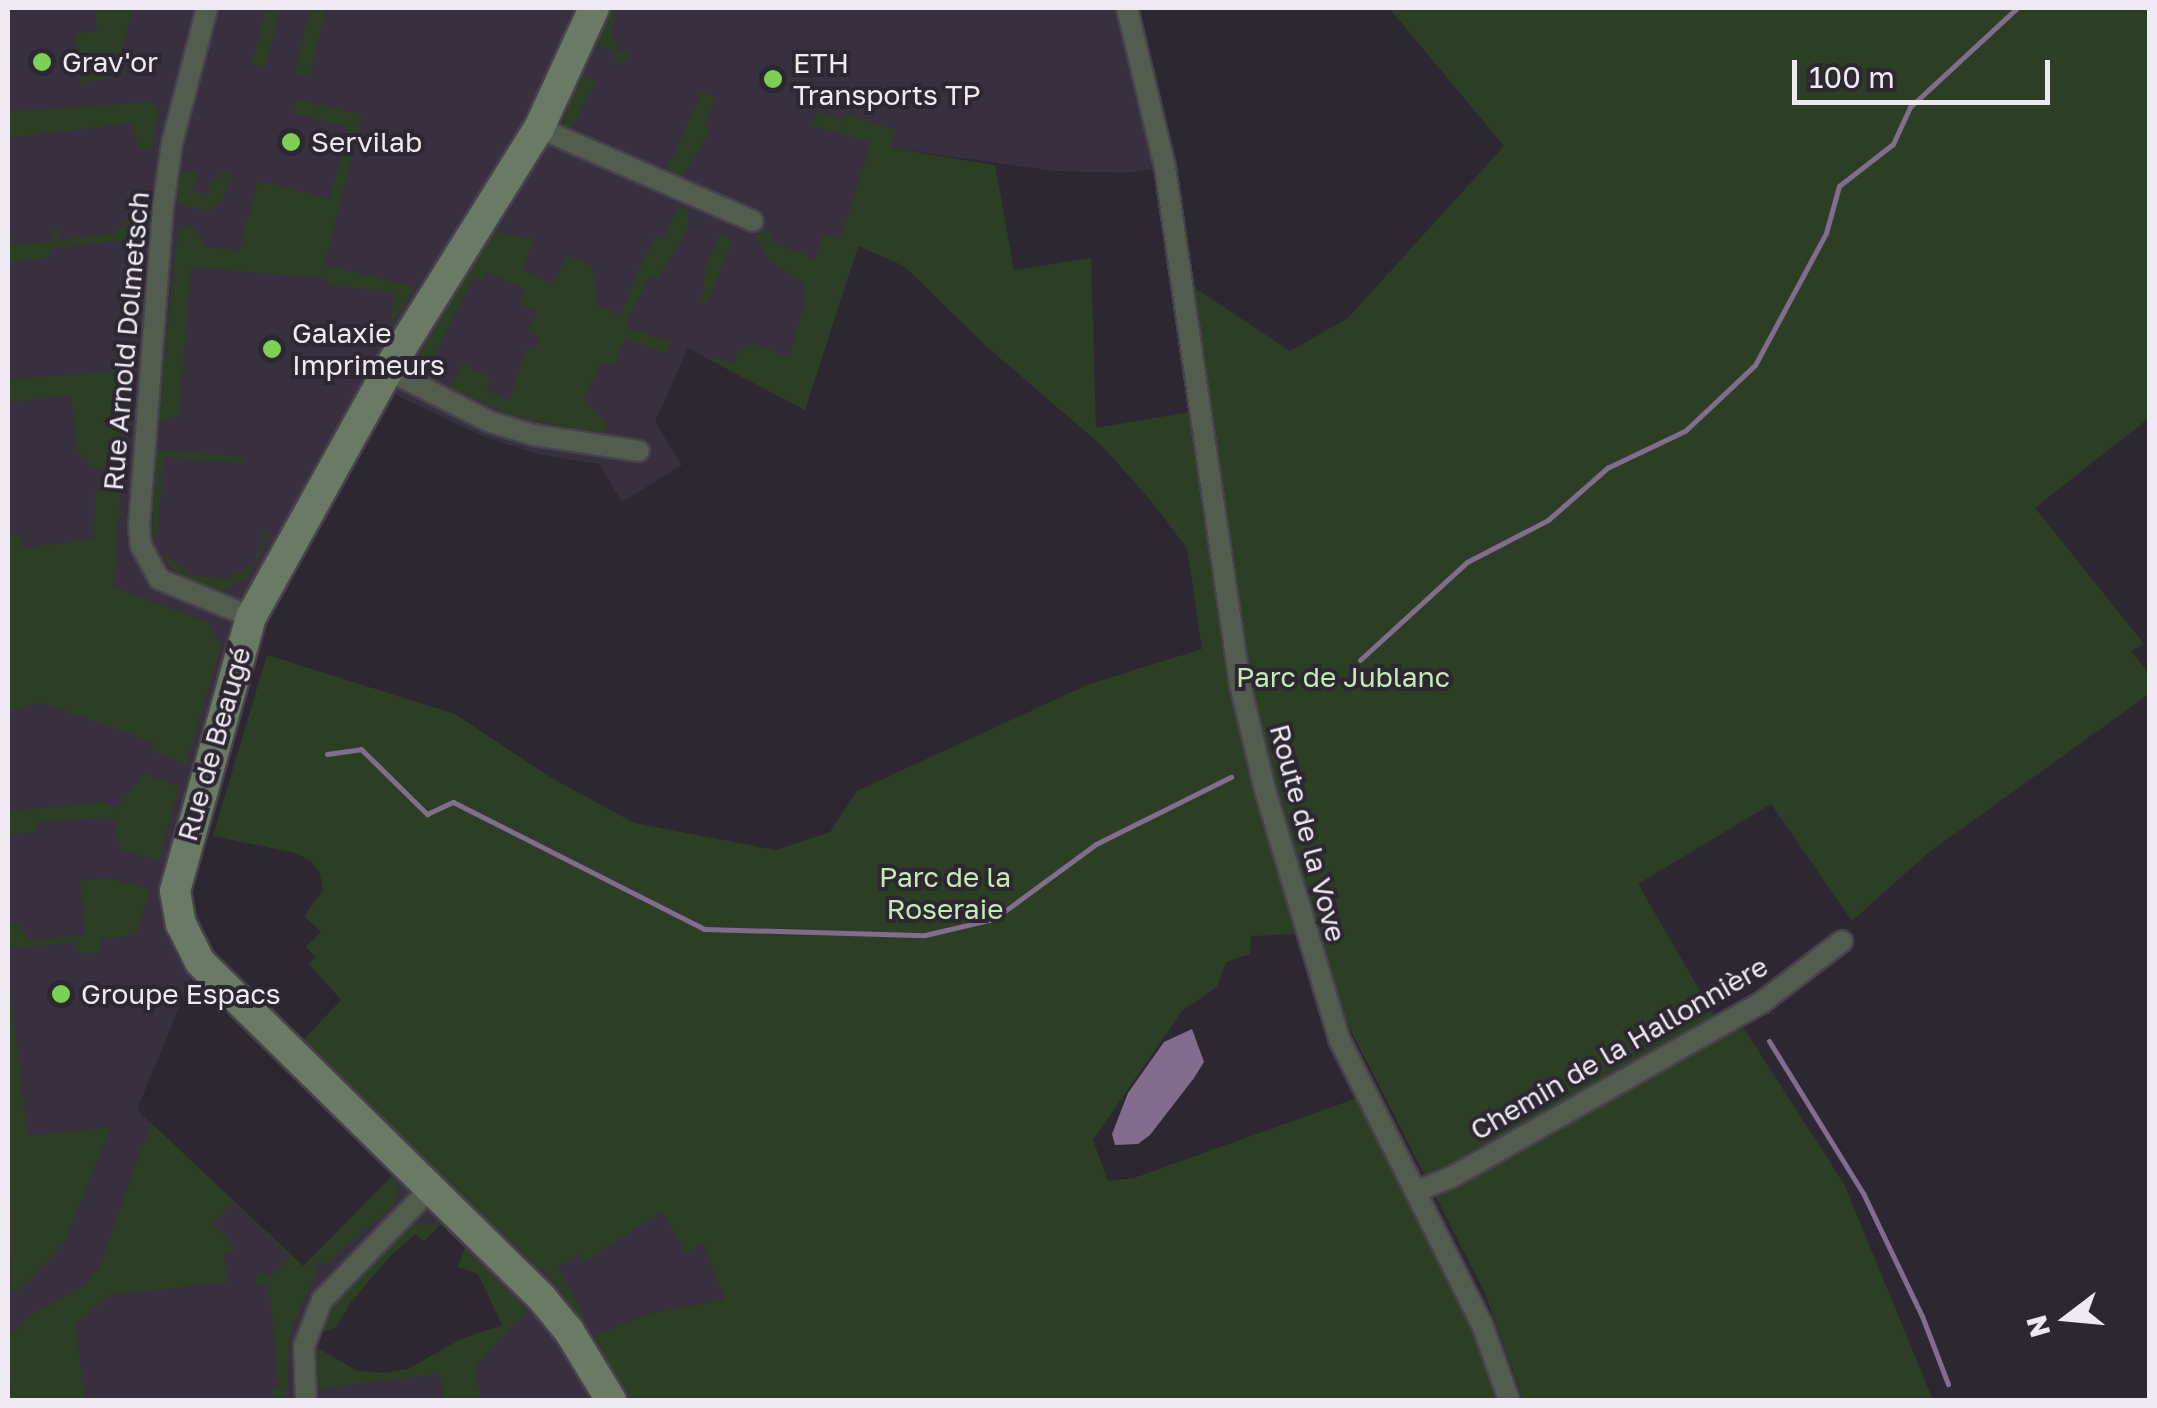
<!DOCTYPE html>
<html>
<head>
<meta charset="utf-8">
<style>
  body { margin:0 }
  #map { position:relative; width:2157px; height:1408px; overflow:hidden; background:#2d2731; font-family:"Golos Text",sans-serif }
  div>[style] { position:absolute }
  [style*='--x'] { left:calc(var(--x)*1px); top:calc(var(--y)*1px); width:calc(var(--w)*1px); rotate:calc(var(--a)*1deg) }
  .built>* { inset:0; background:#382f3f }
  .green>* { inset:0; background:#2c3f24 }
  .water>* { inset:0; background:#826d8f }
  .stream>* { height:5px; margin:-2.5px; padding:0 2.5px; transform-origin:2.5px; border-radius:2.5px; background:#826d8f }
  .roads { filter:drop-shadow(2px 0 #48424c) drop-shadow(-2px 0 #48424c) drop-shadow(0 2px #48424c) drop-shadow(0 -2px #48424c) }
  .street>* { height:20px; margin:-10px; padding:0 10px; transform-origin:10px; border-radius:10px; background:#535d4f }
  .secondary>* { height:30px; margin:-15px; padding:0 15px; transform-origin:15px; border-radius:15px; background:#6a7a64 }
  .dots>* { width:28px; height:28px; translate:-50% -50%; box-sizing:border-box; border:5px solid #2d2731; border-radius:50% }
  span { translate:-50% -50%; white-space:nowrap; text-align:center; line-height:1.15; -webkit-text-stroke:8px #2d2731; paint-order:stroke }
  .poi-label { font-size:28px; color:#eeeaf1 }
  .left { translate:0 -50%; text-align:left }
  .street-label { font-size:28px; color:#eeeaf1 }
  .park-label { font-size:28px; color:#c3ebb3 }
  .frame { position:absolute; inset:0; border:10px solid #eeeaf1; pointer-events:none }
  .north { position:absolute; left:2017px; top:1268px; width:100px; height:100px; -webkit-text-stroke:8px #2d2731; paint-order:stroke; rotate:254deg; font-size:28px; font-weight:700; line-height:40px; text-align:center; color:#eeeaf1 }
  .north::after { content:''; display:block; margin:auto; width:35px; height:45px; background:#eeeaf1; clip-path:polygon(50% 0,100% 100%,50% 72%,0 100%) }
  .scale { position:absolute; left:1792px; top:60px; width:258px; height:45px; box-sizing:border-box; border:5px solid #eeeaf1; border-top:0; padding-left:12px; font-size:30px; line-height:35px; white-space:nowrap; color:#eeeaf1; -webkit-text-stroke:8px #2d2731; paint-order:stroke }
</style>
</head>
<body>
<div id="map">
  <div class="built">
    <i style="clip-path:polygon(evenodd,8px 8px,1127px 8px,1165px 167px,1129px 173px,1055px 171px,890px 148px,805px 410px,688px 348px,655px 422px,682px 465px,622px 502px,599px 464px,537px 454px,482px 436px,379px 387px,291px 539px,177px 875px,194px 970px,137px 1110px,303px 1266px,410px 1163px,678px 1185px,726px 1300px,646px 1314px,578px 1344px,611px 1400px,8px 1400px,8px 8px,411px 1225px,442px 1225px,527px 1311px,471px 1370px,315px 1388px,312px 1365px,331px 1307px,411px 1225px)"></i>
  </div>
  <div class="green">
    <i style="clip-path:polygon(95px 8px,132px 9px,118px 71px,130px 74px,80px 83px,75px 34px,97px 31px)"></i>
    <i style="clip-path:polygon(266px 8px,280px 8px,265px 67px,252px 64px)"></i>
    <i style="clip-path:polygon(310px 8px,326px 8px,309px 77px,295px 74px)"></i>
    <i style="clip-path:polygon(609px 8px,616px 8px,612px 27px,616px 49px,628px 53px,623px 65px,613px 62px,616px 52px,594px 45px)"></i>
    <i style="clip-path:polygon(1389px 8px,2149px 8px,2149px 418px,2035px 508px,2144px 644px,2131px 651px,2149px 674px,2149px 694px,1928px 853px,1852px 921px,1771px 804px,1638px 884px,1714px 1015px,1732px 1010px,1844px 1184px,1933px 1400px,1523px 1400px,1485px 1293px,1342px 1013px,1282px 850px,1300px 934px,1251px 936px,1250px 954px,1226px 962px,1217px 987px,1182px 1011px,1093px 1140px,1108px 1181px,1134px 1178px,1357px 1098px,1471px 1325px,1500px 1400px,611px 1400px,577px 1344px,646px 1314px,725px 1300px,703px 1244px,687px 1253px,662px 1212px,584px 1262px,579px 1254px,557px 1267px,584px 1315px,582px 1320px,543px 1269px,523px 1278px,293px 1051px,341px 1000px,309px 964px,315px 957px,306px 947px,321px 932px,304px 916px,323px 890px,320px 874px,311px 861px,295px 853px,213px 836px,267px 655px,455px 714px,550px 777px,634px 823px,776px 850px,830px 832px,857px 791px,1087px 685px,1202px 649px,1187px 548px,1148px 497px,1101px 445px,985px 345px,904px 266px,858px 246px,805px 410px,702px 356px,734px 363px,739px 347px,747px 349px,749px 343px,789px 357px,806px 298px,804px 284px,769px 260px,757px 238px,763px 227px,767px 234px,769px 229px,772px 242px,815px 259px,823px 235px,840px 240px,871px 143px,813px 125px,817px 112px,843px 121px,846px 114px,895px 131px,890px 148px,995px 165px,1014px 270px,1091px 258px,1096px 428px,1201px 410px,1183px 289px,1195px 288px,1290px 351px,1348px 318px,1504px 146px)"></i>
    <i style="clip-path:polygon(581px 76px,596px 82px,570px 131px,562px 122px)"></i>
    <i style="clip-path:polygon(701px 93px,714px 97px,705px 128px,710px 130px,681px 179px,666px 172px)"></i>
    <i style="clip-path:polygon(297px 99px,362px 115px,324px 265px,415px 287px,391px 328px,394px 291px,328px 286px,328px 280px,320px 278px,191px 267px,179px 416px,158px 422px,178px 230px,190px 225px,208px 247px,239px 251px,258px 181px,330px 199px,348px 128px,294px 113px)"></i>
    <i style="clip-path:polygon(149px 102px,159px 106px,151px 151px,139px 150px,132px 123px,8px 138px,8px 112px)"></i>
    <i style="clip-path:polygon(187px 171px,196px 173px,193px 191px,208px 194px,212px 178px,220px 179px,221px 173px,233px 175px,219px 204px,210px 210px,196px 209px,176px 202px,179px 175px)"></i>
    <i style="clip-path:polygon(144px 203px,155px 213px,132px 239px,49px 249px,49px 258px,8px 263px,12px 231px,14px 245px,53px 241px,52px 227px,57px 226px,59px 240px,115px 233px)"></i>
    <i style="clip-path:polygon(679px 205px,687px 211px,689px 226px,657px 280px,649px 277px,625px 327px,672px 342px,666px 353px,626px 339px,613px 367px,601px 362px,583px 401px,606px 421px,605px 435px,510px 415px,449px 387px,463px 364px,490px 377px,485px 389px,509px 400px,527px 348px,533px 351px,539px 338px,528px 331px,537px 311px,520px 303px,525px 290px,488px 272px,483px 281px,473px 278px,435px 355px,445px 361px,435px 381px,422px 374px,419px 355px,493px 232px,533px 239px,523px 270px,554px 284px,567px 255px,592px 266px,597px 305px,620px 315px,642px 263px,656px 236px,664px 239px)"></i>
    <i style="clip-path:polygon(723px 235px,729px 239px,729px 250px,707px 304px,702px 302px,705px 268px,718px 238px)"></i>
    <i style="clip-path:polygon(117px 343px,125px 344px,124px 354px,130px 355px,122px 470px,88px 466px,87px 459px,77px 451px,71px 396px,8px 402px,8px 379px,112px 372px)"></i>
    <i style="clip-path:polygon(156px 450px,245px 457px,245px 463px,163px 457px,158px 535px,152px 535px)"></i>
    <i style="clip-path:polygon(100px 489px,121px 491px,113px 587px,207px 622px,221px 647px,186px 763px,151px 751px,153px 742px,41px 703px,8px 711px,8px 522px,9px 536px,21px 535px,24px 548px,94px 539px,95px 492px)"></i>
    <i style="clip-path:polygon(264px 531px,270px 534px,247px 578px,218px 593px,181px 577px,157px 549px,192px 576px,229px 579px,252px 565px,265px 536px,258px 532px)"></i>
    <i style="clip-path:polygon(144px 773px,179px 787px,158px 861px,119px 849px,117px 820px,103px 817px,36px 823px,35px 832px,8px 834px,8px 811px,105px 802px,116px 810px)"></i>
    <i style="clip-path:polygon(108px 878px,150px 889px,136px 935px,100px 939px,100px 952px,79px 954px,77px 942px,8px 949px,8px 922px,20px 926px,30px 941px,86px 935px,80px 881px)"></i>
    <i style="clip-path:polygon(8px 969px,27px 1136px,111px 1127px,64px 1243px,26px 1284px,11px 1294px)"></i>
    <i style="clip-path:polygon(151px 1123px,303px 1266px,392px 1176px,398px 1182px,399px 1194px,392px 1207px,324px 1265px,320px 1262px,314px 1267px,317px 1272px,289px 1335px,286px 1400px,274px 1400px,272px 1389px,279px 1387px,269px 1284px,256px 1285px,255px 1276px,263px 1272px,269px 1278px,290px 1257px,233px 1202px,213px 1224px,236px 1248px,224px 1255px,227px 1282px,110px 1295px,76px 1324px,84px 1400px,12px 1400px,8px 1338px,29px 1316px,83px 1286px,99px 1268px)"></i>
    <i style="clip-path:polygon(441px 1224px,424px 1242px,416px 1234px,391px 1255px,351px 1302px,336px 1327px,322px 1332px,331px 1307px,411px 1225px)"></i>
    <i style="clip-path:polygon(465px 1247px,528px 1311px,476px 1365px,480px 1400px,444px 1400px,440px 1374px,315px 1389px,316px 1347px,357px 1371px,385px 1373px,408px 1369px,461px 1339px,502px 1325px,478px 1274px,458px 1267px)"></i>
  </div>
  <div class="water">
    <i style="clip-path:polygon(1192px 1029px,1204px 1062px,1194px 1078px,1150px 1135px,1138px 1144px,1115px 1145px,1112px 1134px,1128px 1093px,1164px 1042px)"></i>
  </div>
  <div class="stream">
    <i style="--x:1360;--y:660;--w:145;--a:-42.5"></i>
    <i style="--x:1467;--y:562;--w:91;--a:-27.4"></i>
    <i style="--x:1548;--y:520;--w:79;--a:-41.4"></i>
    <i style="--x:1607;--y:468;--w:86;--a:-25.4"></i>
    <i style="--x:1685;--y:431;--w:96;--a:-43.3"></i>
    <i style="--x:1755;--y:365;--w:150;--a:-61.7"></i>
    <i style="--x:1826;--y:233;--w:49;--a:-74.5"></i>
    <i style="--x:1839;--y:186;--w:68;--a:-37.9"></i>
    <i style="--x:1893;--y:144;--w:41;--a:-65.3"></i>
    <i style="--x:1910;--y:107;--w:146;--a:-42.8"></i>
    <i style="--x:327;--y:754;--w:34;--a:-8"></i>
    <i style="--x:361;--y:749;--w:93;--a:44.6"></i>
    <i style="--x:427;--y:814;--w:29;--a:-25"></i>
    <i style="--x:453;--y:802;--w:281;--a:26.8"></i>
    <i style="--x:704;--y:929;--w:221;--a:1.6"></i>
    <i style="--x:925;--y:935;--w:71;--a:-13.1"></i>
    <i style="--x:994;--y:919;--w:127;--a:-36.3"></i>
    <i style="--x:1096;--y:844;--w:151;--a:-26.4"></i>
    <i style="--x:1769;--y:1041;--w:179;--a:58.3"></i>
    <i style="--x:1863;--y:1193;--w:136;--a:64.4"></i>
    <i style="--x:1922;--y:1316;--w:73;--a:69.1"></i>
  </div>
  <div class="roads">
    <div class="street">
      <i style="--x:207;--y:8;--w:139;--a:104.5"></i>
      <i style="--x:172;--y:143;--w:65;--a:98"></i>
      <i style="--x:163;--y:207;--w:319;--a:94.3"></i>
      <i style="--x:139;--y:525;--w:21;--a:85"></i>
      <i style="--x:141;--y:546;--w:38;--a:61"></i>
      <i style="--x:159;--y:579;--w:100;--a:22.4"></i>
      <i style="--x:1127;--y:8;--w:163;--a:76.6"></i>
      <i style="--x:1165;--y:167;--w:522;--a:81.75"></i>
      <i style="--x:1240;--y:684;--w:109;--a:76.7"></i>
      <i style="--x:1265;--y:790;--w:260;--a:73.4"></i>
      <i style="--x:1339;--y:1039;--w:319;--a:63.4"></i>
      <i style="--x:1482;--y:1324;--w:81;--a:70.4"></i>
      <i style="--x:539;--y:128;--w:233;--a:23.5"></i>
      <i style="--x:388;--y:370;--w:114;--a:27"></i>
      <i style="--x:490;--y:422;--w:46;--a:16.5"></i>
      <i style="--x:534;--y:435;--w:106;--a:8.7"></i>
      <i style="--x:1417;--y:1191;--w:38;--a:-22"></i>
      <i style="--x:1452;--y:1177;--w:355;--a:-29.4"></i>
      <i style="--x:1761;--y:1003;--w:102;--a:-37.4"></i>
      <i style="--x:306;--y:1400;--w:54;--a:-92.1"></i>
      <i style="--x:304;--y:1346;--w:49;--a:-68.6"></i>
      <i style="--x:322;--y:1300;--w:159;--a:-45.8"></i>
    </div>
    <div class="secondary">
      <i style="--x:594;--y:8;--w:132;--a:114.6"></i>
      <i style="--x:539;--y:128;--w:285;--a:122"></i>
      <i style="--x:388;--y:370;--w:282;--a:119"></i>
      <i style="--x:251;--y:617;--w:284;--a:105.5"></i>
      <i style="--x:175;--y:891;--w:34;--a:80"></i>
      <i style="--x:181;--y:924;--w:42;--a:63.4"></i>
      <i style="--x:200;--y:962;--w:478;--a:44.5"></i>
      <i style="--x:541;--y:1297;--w:44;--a:50.5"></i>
      <i style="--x:569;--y:1331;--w:81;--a:58.7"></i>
    </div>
  </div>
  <div class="dots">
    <i style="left:42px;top:62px;background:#7cd154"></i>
    <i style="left:773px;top:79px;background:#7cd154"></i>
    <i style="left:291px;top:142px;background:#7cd154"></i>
    <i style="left:272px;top:349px;background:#7cd154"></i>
    <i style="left:61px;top:994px;background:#7cd154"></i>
  </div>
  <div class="poi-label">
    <span class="left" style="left:62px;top:62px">Grav'or</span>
    <span class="left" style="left:793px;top:79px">ETH<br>Transports TP</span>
    <span class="left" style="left:311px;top:142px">Servilab</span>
    <span class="left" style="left:292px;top:349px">Galaxie<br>Imprimeurs</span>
    <span class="left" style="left:81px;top:994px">Groupe Espacs</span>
  </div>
  <div class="street-label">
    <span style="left:126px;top:341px;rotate:-85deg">Rue Arnold Dolmetsch</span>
    <span style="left:214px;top:744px;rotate:-74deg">Rue de Beaugé</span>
    <span style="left:1308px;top:833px;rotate:75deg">Route de la Vove</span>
    <span style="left:1619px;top:1048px;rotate:-30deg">Chemin de la Hallonnière</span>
  </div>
  <div class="park-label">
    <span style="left:1343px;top:677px">Parc de Jublanc</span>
    <span style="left:945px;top:893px">Parc de la<br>Roseraie</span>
  </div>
  <div class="frame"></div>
  <div class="north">N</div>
  <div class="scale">100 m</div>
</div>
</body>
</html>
